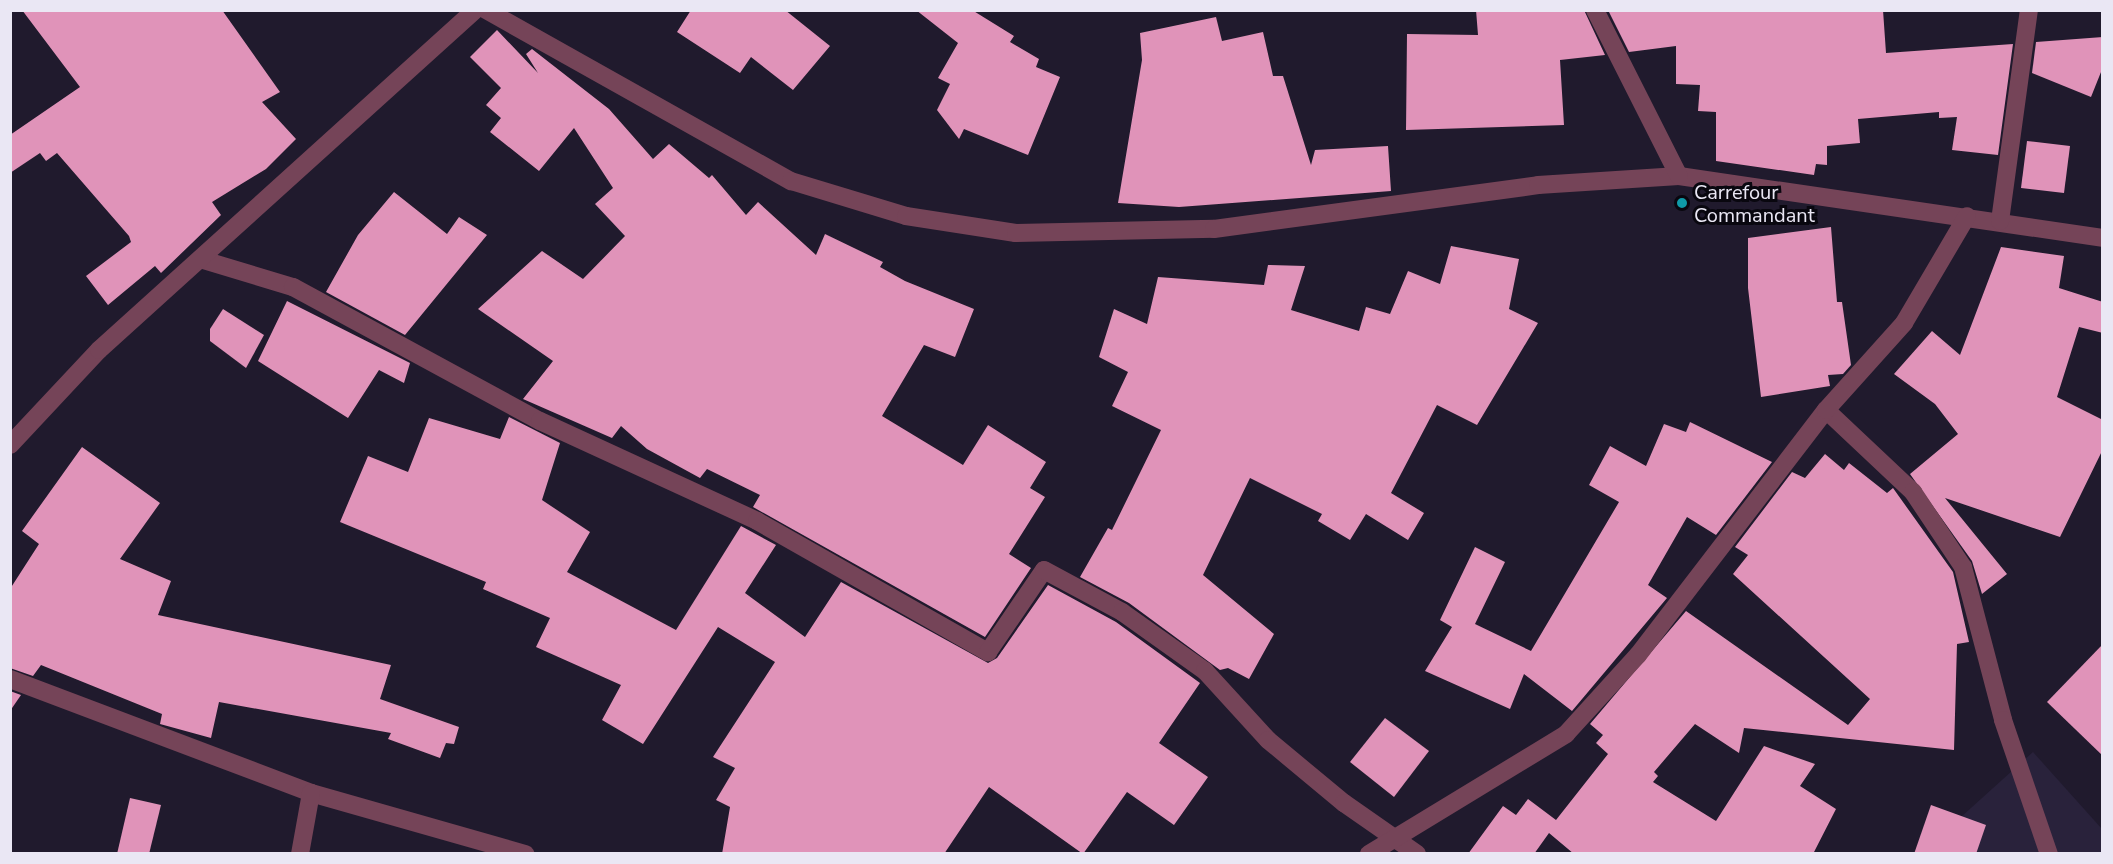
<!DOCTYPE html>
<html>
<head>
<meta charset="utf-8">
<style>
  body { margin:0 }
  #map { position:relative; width:2113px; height:864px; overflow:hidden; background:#201a2d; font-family:"Nunito Sans",sans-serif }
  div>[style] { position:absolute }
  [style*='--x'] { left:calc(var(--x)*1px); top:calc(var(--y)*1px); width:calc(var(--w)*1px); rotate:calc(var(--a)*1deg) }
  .built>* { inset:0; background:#29223b }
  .building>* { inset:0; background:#e093b9 }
  .minor>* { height:18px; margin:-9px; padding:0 9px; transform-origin:9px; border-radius:9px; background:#754458 }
  .dots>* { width:16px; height:16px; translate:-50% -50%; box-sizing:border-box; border:3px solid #09070f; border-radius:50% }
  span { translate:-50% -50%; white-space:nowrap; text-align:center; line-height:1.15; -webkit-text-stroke:6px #09070f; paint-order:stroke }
  .poi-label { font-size:20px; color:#eae7f4 }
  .left { translate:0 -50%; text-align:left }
  .frame { position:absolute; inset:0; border:12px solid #eae7f4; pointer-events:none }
</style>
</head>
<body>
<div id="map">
  <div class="built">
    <i style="clip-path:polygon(2033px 752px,2102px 829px,2102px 853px,1920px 854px)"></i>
  </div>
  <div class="building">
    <i style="clip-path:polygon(22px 10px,222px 10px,280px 92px,262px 102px,296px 139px,266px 169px,212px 202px,221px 215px,161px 273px,155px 266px,108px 305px,86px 276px,131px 242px,129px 236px,57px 153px,46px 161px,40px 153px,10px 173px,10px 135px,80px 87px)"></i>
    <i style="clip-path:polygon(691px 10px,785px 10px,830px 46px,793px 90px,751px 57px,740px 73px,677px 32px)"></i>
    <i style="clip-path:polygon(916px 10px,972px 10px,1014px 36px,1010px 42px,1039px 59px,1036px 67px,1060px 77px,1028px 155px,964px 129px,959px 139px,937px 110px,950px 84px,938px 78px,958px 43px)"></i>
    <i style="clip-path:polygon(1476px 10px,1584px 10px,1605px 55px,1560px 60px,1564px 125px,1406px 130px,1407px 34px,1478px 35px)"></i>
    <i style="clip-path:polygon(1608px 10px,1883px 10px,1886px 53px,2013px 44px,1998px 155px,1952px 150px,1957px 117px,1939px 118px,1939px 112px,1858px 119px,1860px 143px,1827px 146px,1827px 165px,1816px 164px,1814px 175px,1716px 161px,1716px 112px,1698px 111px,1700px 85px,1676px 84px,1676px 46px,1629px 52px)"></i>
    <i style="clip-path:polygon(1216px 17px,1222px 41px,1263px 32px,1273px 76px,1283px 76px,1311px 165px,1315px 150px,1388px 146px,1391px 191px,1179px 207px,1118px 203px,1142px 60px,1140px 33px)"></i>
    <i style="clip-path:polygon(497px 30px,538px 73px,526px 54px,532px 49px,609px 109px,653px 159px,669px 144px,709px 178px,712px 175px,746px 215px,758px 202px,816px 255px,825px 234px,883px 262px,880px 267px,905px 281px,974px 309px,955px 357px,924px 345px,882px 416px,963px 465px,988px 425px,1046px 462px,1030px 488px,1045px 497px,1009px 554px,1031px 568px,985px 637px,753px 507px,760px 495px,707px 469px,700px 478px,647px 449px,621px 426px,612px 438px,523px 399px,553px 361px,478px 309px,542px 251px,583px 279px,625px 236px,595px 204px,613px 188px,574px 128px,539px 171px,490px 132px,501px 118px,486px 105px,501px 88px,470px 57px)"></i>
    <i style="clip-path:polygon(2103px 37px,2103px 67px,2091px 97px,2032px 73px,2036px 42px)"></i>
    <i style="clip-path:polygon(2027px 141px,2070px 146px,2064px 193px,2021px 188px)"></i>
    <i style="clip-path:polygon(394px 192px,447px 234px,459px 217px,487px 235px,405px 335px,326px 292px,358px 235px)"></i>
    <i style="clip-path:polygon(1831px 227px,1837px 302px,1842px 302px,1851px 365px,1843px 374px,1828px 375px,1830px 386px,1761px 397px,1748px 288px,1748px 238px)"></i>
    <i style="clip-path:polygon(1451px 246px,1519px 259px,1509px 309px,1538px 323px,1477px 425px,1437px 405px,1391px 493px,1424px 513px,1408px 540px,1366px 514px,1350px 540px,1318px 521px,1322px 514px,1250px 478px,1203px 575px,1274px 634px,1249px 679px,1228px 668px,1220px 670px,1129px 603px,1080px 577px,1108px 528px,1112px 530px,1161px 430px,1112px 406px,1128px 372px,1099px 357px,1114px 309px,1147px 324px,1158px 277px,1264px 285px,1268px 265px,1305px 266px,1291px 310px,1359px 331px,1366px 307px,1390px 314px,1408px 271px,1440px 284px)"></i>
    <i style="clip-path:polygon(2001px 247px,2064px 256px,2059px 288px,2103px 302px,2103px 333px,2079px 327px,2057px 397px,2103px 420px,2103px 449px,2060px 537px,1945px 498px,2007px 574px,1982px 594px,1972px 561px,1910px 474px,1958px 434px,1935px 404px,1894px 374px,1932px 331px,1960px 355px)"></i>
    <i style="clip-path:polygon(287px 301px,410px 363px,404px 383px,379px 370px,348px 418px,258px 361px)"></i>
    <i style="clip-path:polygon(223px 309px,264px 335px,246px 368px,210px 341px,210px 329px)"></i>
    <i style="clip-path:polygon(509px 417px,560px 443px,542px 500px,590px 532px,567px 572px,676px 630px,741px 526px,776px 545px,745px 593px,805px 637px,841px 582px,988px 663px,997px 658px,1048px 585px,1116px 622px,1200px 683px,1159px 743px,1208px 777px,1174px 825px,1127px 792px,1083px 854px,989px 787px,944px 854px,722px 854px,730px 807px,716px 800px,735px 768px,713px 757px,775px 662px,718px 627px,643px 744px,602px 720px,621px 685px,536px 647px,550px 618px,483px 589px,486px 582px,340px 522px,368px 456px,408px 472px,429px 418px,500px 439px)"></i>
    <i style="clip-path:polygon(1690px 422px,1772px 462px,1716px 535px,1687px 517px,1648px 585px,1667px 598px,1572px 711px,1524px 674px,1510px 709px,1425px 671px,1452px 627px,1440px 620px,1475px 547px,1505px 562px,1475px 624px,1531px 651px,1619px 502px,1589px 485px,1610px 446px,1646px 466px,1664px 424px,1686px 432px)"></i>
    <i style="clip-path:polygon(82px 447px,160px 503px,120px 559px,171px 581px,158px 615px,391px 665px,380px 699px,459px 727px,454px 744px,446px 743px,440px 758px,388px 739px,391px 733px,219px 702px,211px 738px,160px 724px,162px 714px,41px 665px,33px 676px,10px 668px,10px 589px,39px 544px,22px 531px)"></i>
    <i style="clip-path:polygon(1825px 454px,1844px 470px,1849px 463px,1887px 493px,1893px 488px,1953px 572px,1969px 642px,1957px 644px,1954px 750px,1744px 728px,1739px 753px,1695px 724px,1654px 772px,1658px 776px,1653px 782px,1716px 821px,1764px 746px,1815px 764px,1800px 786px,1836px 809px,1813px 854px,1574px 854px,1549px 833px,1534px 854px,1468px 854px,1503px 806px,1516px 815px,1528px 799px,1556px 820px,1608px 754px,1596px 743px,1603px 735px,1590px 724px,1686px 611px,1848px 725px,1870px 699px,1733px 574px,1748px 555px,1735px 547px,1792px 472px,1805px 478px)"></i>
    <i style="clip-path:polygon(2103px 644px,2103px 756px,2047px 702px)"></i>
    <i style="clip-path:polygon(10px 691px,21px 695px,10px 711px)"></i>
    <i style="clip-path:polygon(1385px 718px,1429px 751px,1394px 797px,1350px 762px)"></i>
    <i style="clip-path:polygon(130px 798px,161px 805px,149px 854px,117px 854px)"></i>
    <i style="clip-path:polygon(1931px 805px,1986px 825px,1976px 854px,1914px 854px)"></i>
  </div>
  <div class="minor">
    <i style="--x:486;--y:10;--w:350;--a:29.3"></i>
    <i style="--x:791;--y:181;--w:120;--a:16.9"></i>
    <i style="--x:906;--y:216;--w:111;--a:8.8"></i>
    <i style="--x:1016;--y:233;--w:198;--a:-1.2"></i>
    <i style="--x:1214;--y:229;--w:327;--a:-7.7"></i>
    <i style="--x:1538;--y:185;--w:141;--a:-3.7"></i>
    <i style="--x:1679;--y:176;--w:428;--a:8.3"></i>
    <i style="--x:1595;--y:10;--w:186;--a:63.2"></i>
    <i style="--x:2000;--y:221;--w:213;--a:-82.2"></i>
    <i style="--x:203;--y:260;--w:94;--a:16.7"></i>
    <i style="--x:293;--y:287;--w:281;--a:28.5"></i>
    <i style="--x:540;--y:421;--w:239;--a:24.7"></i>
    <i style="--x:757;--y:521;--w:266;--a:29.6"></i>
    <i style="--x:988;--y:652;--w:99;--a:-55.7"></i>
    <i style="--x:1044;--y:570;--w:89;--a:28.3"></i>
    <i style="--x:1122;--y:612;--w:102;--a:35.4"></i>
    <i style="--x:1205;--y:671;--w:93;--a:47.6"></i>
    <i style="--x:1268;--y:740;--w:99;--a:39.7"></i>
    <i style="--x:1344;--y:803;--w:89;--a:34.9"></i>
    <i style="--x:1826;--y:410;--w:120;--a:43.3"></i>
    <i style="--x:1913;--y:492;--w:90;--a:56.3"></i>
    <i style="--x:1963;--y:567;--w:158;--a:75.3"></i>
    <i style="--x:2003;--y:720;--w:142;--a:71.1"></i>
    <i style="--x:10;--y:445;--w:130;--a:-46.9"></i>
    <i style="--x:99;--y:350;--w:507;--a:-42.12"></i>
    <i style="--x:10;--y:679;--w:322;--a:20.7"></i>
    <i style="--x:311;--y:793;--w:223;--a:15.9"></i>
    <i style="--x:300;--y:854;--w:62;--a:-79.8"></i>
    <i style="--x:1369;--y:854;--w:231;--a:-31.3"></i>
    <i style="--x:1566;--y:734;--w:107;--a:-47.7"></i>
    <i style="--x:1638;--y:655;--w:309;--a:-52.5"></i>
    <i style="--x:1826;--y:410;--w:117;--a:-48.1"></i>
    <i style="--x:1904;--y:323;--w:124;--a:-59.5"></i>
  </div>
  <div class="dots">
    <i style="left:1682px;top:203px;background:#0f9aa8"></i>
  </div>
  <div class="poi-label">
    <span class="left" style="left:1694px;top:204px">Carrefour<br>Commandant</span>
  </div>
  <div class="frame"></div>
</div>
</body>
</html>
